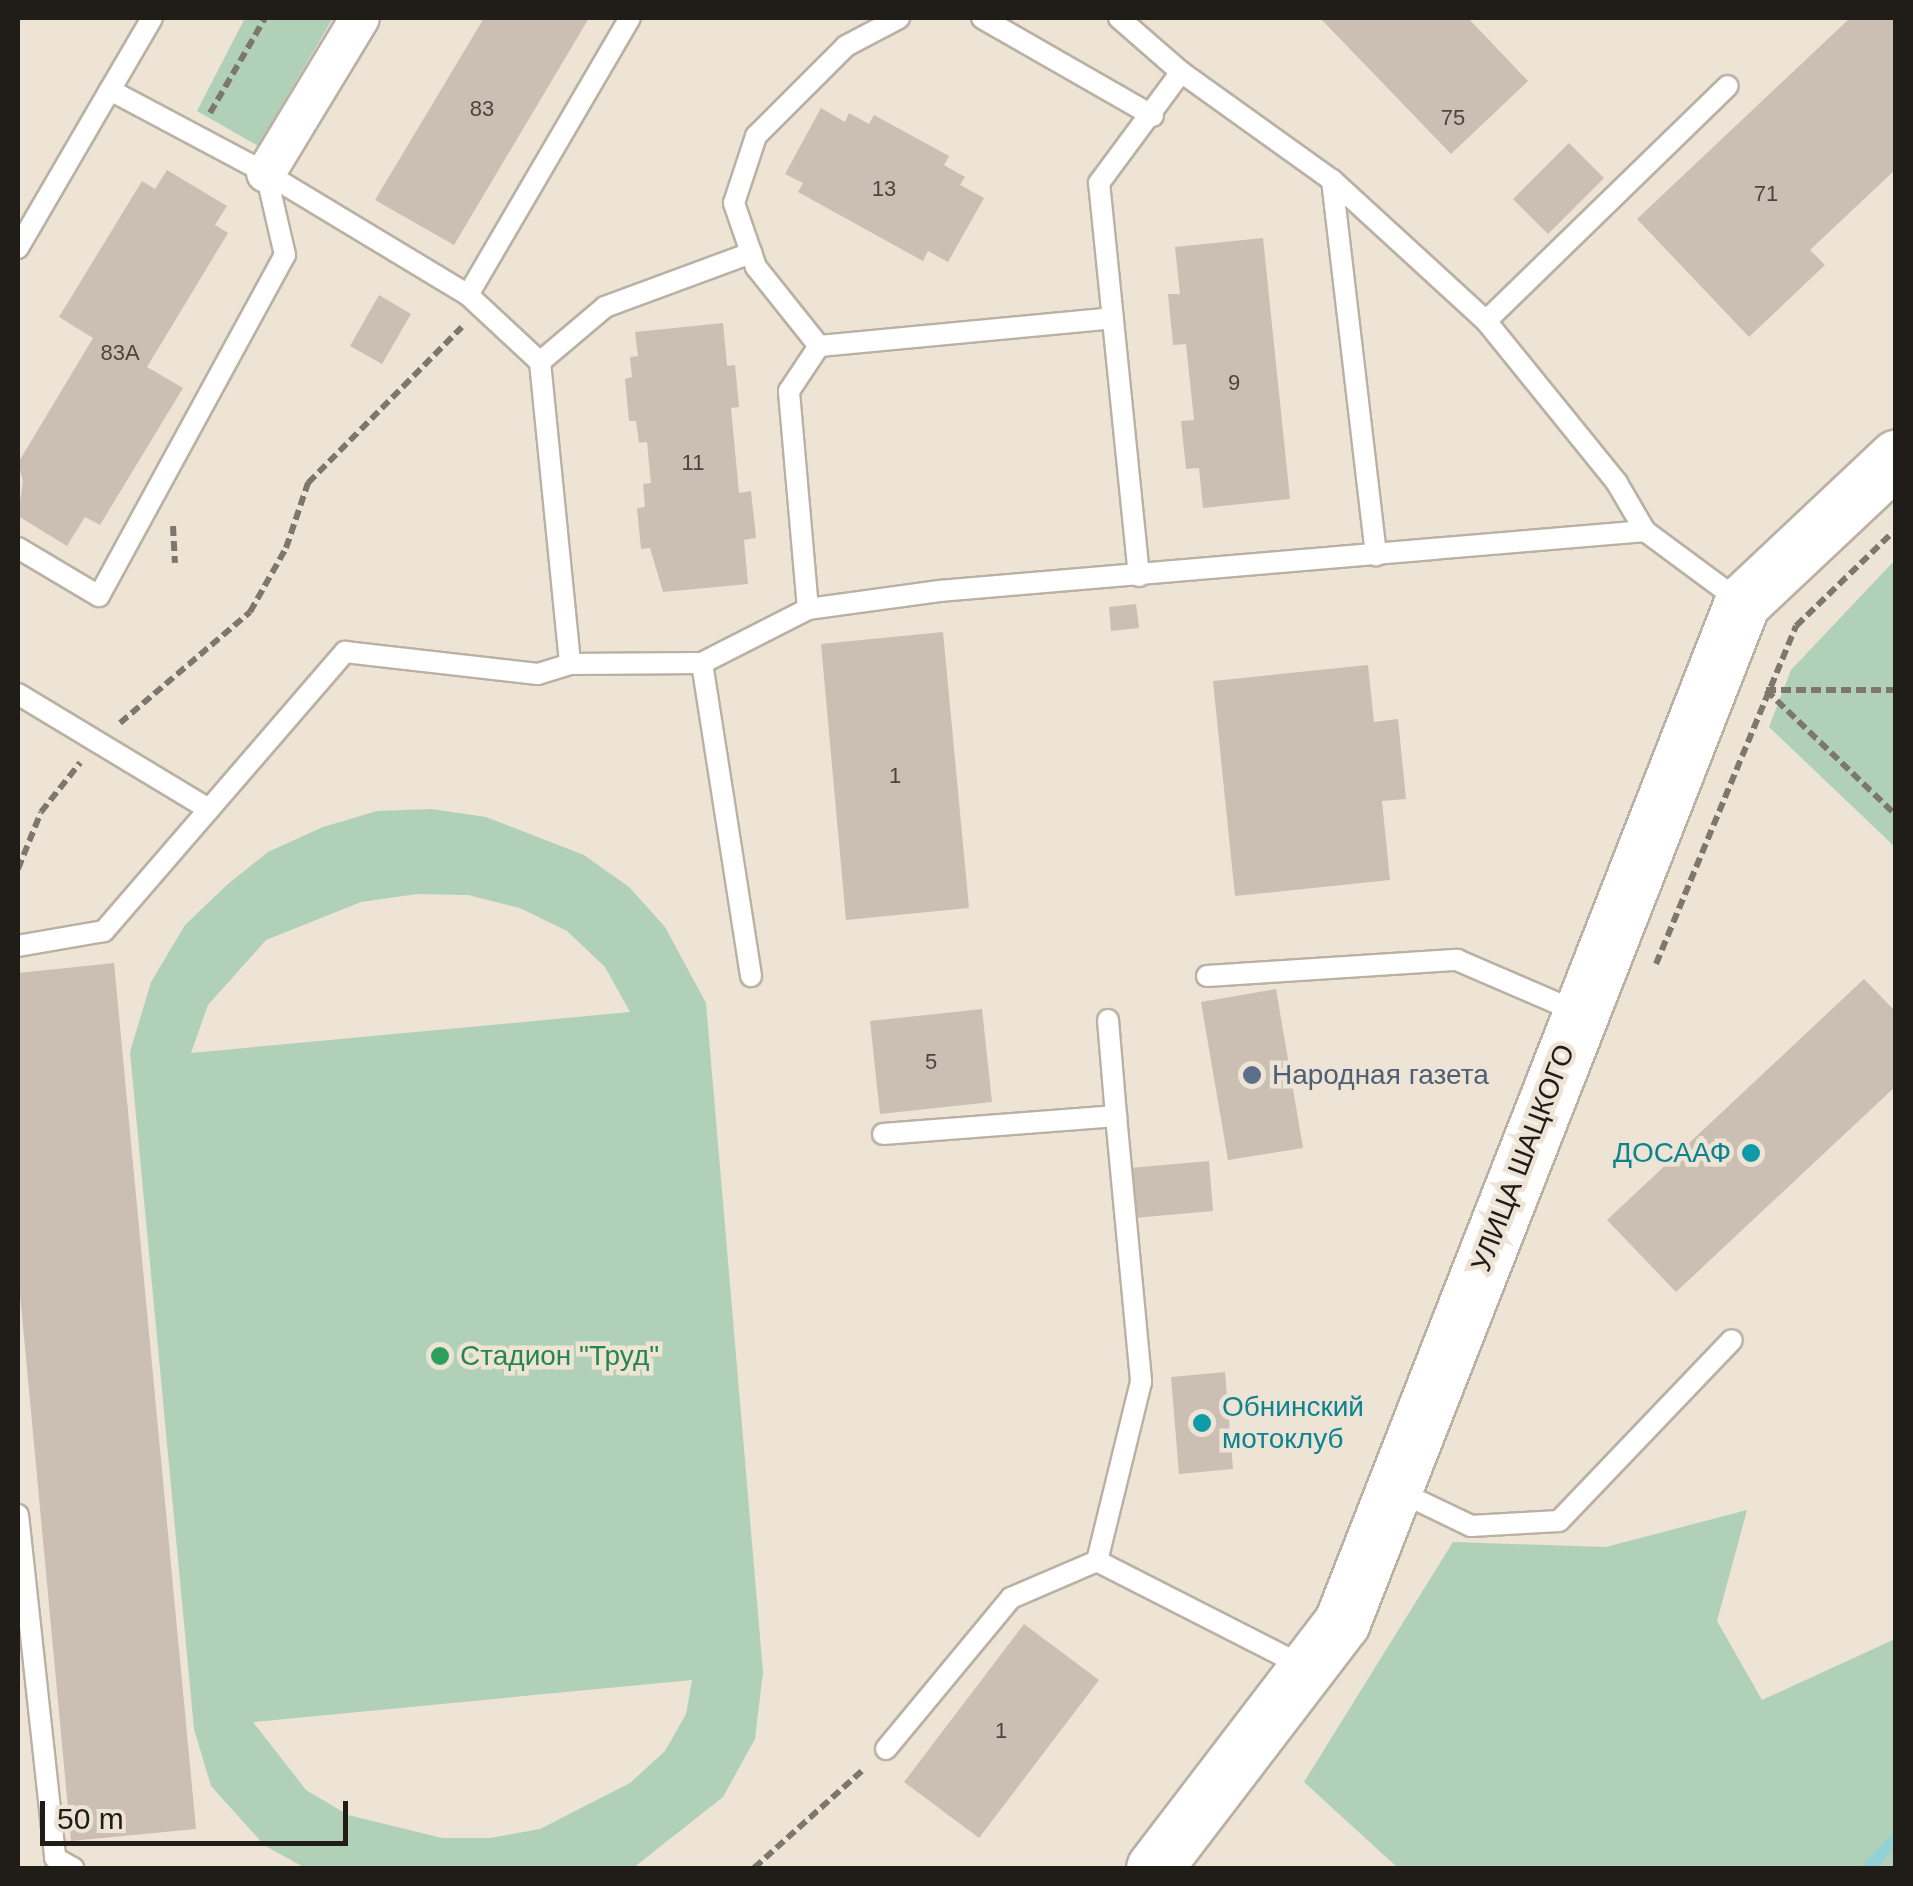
<!DOCTYPE html>
<html>
<head>
<meta charset="utf-8">
<style>
  body { margin:0 }
  #map { position:relative; width:1913px; height:1886px; overflow:hidden; background:#ede4d6; font-family:Helvetica,sans-serif }
  div>[style] { position:absolute }
  [style*='--x'] { left:calc(var(--x)*1px); top:calc(var(--y)*1px); width:calc(var(--w)*1px); rotate:calc(var(--a)*1deg) }
  .green>* { inset:0; background:#b0d0b7 }
  .stream>* { height:12px; margin:-6px; padding:0 6px; transform-origin:6px; border-radius:6px; background:#92d2d7 }
  .building>* { inset:0; background:#cabfb2 }
  .path>* { height:6px; margin-top:-3px; transform-origin:0; background:repeating-linear-gradient(90deg,#7d776e 0 10px,transparent 0 15px) }
  .roads { filter:drop-shadow(2px 0 #bab1a4) drop-shadow(-2px 0 #bab1a4) drop-shadow(0 2px #bab1a4) drop-shadow(0 -2px #bab1a4) }
  .lane>* { height:20px; margin:-10px; padding:0 10px; transform-origin:10px; border-radius:10px; background:#fff }
  .street>* { height:38px; margin:-19px; padding:0 19px; transform-origin:19px; border-radius:19px; background:#fff }
  .secondary>* { height:55px; margin:-27.5px; padding:0 27.5px; transform-origin:27.5px; border-radius:27.5px; background:#fff }
  .dots>* { width:28px; height:28px; translate:-50% -50%; box-sizing:border-box; border:5px solid #ede4d6; border-radius:50% }
  span { translate:-50% -50%; white-space:nowrap; text-align:center; line-height:1.15; -webkit-text-stroke:9px #ede4d6; paint-order:stroke }
  .number-label { font-size:22px; color:#4a463e }
  .number-label span { -webkit-text-stroke-width:0 }
  .service-label { font-size:28px; color:#4e5e75 }
  .left { translate:0 -50%; text-align:left }
  .culture-label { font-size:28px; color:#0d838f }
  .right { translate:-100% -50%; text-align:right }
  .street-label { font-size:28px; color:#201d18 }
  .leisure-label { font-size:28px; color:#27864d }
  .frame { position:absolute; inset:0; border:20px solid #201d18; pointer-events:none }
  .scale { position:absolute; left:40px; top:1801px; width:308px; height:45px; box-sizing:border-box; border:5px solid #201d18; border-top:0; padding-left:12px; font-size:30px; line-height:35px; white-space:nowrap; color:#201d18; -webkit-text-stroke:8px #ede4d6; paint-order:stroke }
</style>
</head>
<body>
<div id="map">
  <div class="green">
    <i style="clip-path:polygon(245px 18px,333px 18px,258px 146px,197px 111px)"></i>
    <i style="clip-path:polygon(1895px 560px,1895px 847px,1769px 727px,1791px 670px)"></i>
    <i style="clip-path:polygon(evenodd,431px 809px,486px 817px,584px 855px,629px 887px,665px 927px,706px 1003px,763px 1672px,755px 1739px,723px 1797px,633px 1868px,305px 1868px,264px 1845px,211px 1786px,194px 1729px,130px 1052px,151px 982px,185px 925px,228px 884px,268px 852px,323px 827px,377px 811px,431px 809px,417px 894px,468px 895px,520px 908px,567px 931px,605px 967px,630px 1012px,191px 1053px,208px 1005px,266px 940px,361px 902px,417px 894px,431px 809px,692px 1680px,686px 1714px,665px 1751px,630px 1783px,540px 1829px,490px 1838px,442px 1838px,348px 1815px,306px 1790px,253px 1722px,692px 1680px)"></i>
    <i style="clip-path:polygon(1747px 1510px,1717px 1621px,1762px 1700px,1895px 1639px,1895px 1868px,1398px 1868px,1304px 1782px,1453px 1542px,1606px 1547px)"></i>
  </div>
  <div class="stream">
    <i style="--x:1868;--y:1868;--w:41;--a:-47"></i>
  </div>
  <div class="building">
    <i style="clip-path:polygon(484px 18px,589px 18px,454px 245px,375px 200px)"></i>
    <i style="clip-path:polygon(1320px 18px,1468px 18px,1528px 81px,1451px 154px)"></i>
    <i style="clip-path:polygon(1850px 18px,1896px 18px,1896px 169px,1810px 250px,1825px 265px,1749px 337px,1637px 219px)"></i>
    <i style="clip-path:polygon(821px 108px,845px 122px,849px 113px,869px 124px,874px 115px,949px 156px,944px 165px,965px 177px,960px 185px,984px 198px,948px 262px,928px 251px,923px 261px,798px 192px,803px 183px,785px 174px)"></i>
    <i style="clip-path:polygon(1569px 143px,1604px 178px,1548px 234px,1513px 199px)"></i>
    <i style="clip-path:polygon(167px 170px,227px 206px,215px 225px,228px 233px,147px 367px,183px 388px,100px 525px,85px 517px,67px 546px,18px 516px,23px 481px,18px 463px,93px 338px,59px 317px,142px 181px,155px 189px)"></i>
    <i style="clip-path:polygon(1263px 238px,1290px 499px,1203px 508px,1199px 468px,1186px 469px,1181px 421px,1194px 420px,1186px 344px,1173px 345px,1168px 294px,1180px 294px,1175px 247px)"></i>
    <i style="clip-path:polygon(379px 295px,411px 314px,382px 364px,350px 346px)"></i>
    <i style="clip-path:polygon(723px 323px,727px 366px,735px 365px,739px 407px,731px 408px,739px 493px,751px 491px,756px 538px,744px 540px,748px 584px,663px 592px,650px 548px,641px 549px,637px 508px,645px 507px,643px 484px,651px 483px,647px 442px,639px 443px,636px 421px,629px 421px,625px 379px,632px 377px,630px 357px,638px 356px,635px 332px)"></i>
    <i style="clip-path:polygon(1136px 604px,1139px 628px,1111px 631px,1109px 607px)"></i>
    <i style="clip-path:polygon(943px 632px,969px 908px,846px 920px,821px 644px)"></i>
    <i style="clip-path:polygon(1368px 665px,1374px 722px,1398px 719px,1406px 799px,1382px 801px,1390px 880px,1235px 896px,1213px 681px)"></i>
    <i style="clip-path:polygon(114px 963px,196px 1829px,71px 1841px,18px 1272px,18px 973px)"></i>
    <i style="clip-path:polygon(1864px 979px,1896px 1012px,1896px 1086px,1676px 1292px,1607px 1220px)"></i>
    <i style="clip-path:polygon(1276px 989px,1303px 1148px,1228px 1160px,1201px 1002px)"></i>
    <i style="clip-path:polygon(982px 1009px,992px 1102px,880px 1114px,870px 1021px)"></i>
    <i style="clip-path:polygon(1209px 1161px,1213px 1211px,1134px 1218px,1130px 1168px)"></i>
    <i style="clip-path:polygon(1225px 1372px,1233px 1469px,1179px 1474px,1171px 1377px)"></i>
    <i style="clip-path:polygon(1024px 1624px,1099px 1680px,979px 1838px,904px 1782px)"></i>
  </div>
  <div class="path">
    <i style="--x:210;--y:113;--w:110;--a:-59.9"></i>
    <i style="--x:173;--y:526;--w:37;--a:87"></i>
    <i style="--x:1896;--y:690;--w:130;--a:180"></i>
    <i style="--x:1766;--y:690;--w:180;--a:43.9"></i>
    <i style="--x:120;--y:723;--w:171;--a:-40.5"></i>
    <i style="--x:250;--y:612;--w:73;--a:-60.6"></i>
    <i style="--x:286;--y:548;--w:69;--a:-71.3"></i>
    <i style="--x:308;--y:483;--w:219;--a:-45.4"></i>
    <i style="--x:18;--y:869;--w:61;--a:-68"></i>
    <i style="--x:41;--y:812;--w:63;--a:-51.5"></i>
    <i style="--x:1656;--y:964;--w:366;--a:-67.5"></i>
    <i style="--x:1796;--y:626;--w:132;--a:-44.1"></i>
    <i style="--x:754;--y:1868;--w:148;--a:-42"></i>
  </div>
  <div class="roads">
    <div class="lane">
      <i style="--x:982;--y:18;--w:197;--a:29.8"></i>
      <i style="--x:1119;--y:18;--w:82;--a:41.1"></i>
      <i style="--x:1181;--y:72;--w:186;--a:35.6"></i>
      <i style="--x:1332;--y:180;--w:209;--a:42.5"></i>
      <i style="--x:1486;--y:321;--w:208;--a:51"></i>
      <i style="--x:1617;--y:483;--w:56;--a:59.7"></i>
      <i style="--x:110;--y:90;--w:83;--a:-59.7"></i>
      <i style="--x:1332;--y:180;--w:378;--a:83.3"></i>
      <i style="--x:18;--y:248;--w:183;--a:-59.8"></i>
      <i style="--x:110;--y:90;--w:177;--a:28"></i>
      <i style="--x:266;--y:173;--w:236;--a:31.1"></i>
      <i style="--x:468;--y:295;--w:321;--a:-59.7"></i>
      <i style="--x:468;--y:295;--w:98;--a:42.9"></i>
      <i style="--x:540;--y:362;--w:303;--a:84.3"></i>
      <i style="--x:570;--y:664;--w:132;--a:-0.4"></i>
      <i style="--x:702;--y:663;--w:119;--a:-27"></i>
      <i style="--x:808;--y:609;--w:132;--a:-7.8"></i>
      <i style="--x:939;--y:591;--w:709;--a:-4.86"></i>
      <i style="--x:1645;--y:531;--w:119;--a:36.5"></i>
      <i style="--x:1486;--y:321;--w:337;--a:-44.2"></i>
      <i style="--x:819;--y:346;--w:101;--a:-128.6"></i>
      <i style="--x:756;--y:267;--w:68;--a:-109"></i>
      <i style="--x:734;--y:203;--w:71;--a:-71.8"></i>
      <i style="--x:756;--y:136;--w:127;--a:-45"></i>
      <i style="--x:846;--y:46;--w:60;--a:-27.8"></i>
      <i style="--x:540;--y:362;--w:85;--a:-40.2"></i>
      <i style="--x:605;--y:307;--w:156;--a:-20.3"></i>
      <i style="--x:18;--y:548;--w:94;--a:30.7"></i>
      <i style="--x:99;--y:596;--w:388;--a:-61.4"></i>
      <i style="--x:285;--y:255;--w:84;--a:-103"></i>
      <i style="--x:1139;--y:576;--w:395;--a:-95.8"></i>
      <i style="--x:1099;--y:183;--w:138;--a:-53.5"></i>
      <i style="--x:808;--y:609;--w:219;--a:-95"></i>
      <i style="--x:789;--y:391;--w:54;--a:-56.3"></i>
      <i style="--x:819;--y:346;--w:295;--a:-5.4"></i>
      <i style="--x:702;--y:663;--w:317;--a:81.1"></i>
      <i style="--x:18;--y:694;--w:223;--a:31.1"></i>
      <i style="--x:18;--y:946;--w:87;--a:-9.9"></i>
      <i style="--x:104;--y:931;--w:369;--a:-49.2"></i>
      <i style="--x:345;--y:652;--w:194;--a:6.5"></i>
      <i style="--x:538;--y:674;--w:34;--a:-17"></i>
      <i style="--x:1207;--y:976;--w:251;--a:-3.7"></i>
      <i style="--x:1457;--y:960;--w:132;--a:23.3"></i>
      <i style="--x:1108;--y:1020;--w:96;--a:85.2"></i>
      <i style="--x:883;--y:1134;--w:234;--a:-4.4"></i>
      <i style="--x:1116;--y:1116;--w:267;--a:84.6"></i>
      <i style="--x:1141;--y:1382;--w:184;--a:103.8"></i>
      <i style="--x:1396;--y:1490;--w:83;--a:25.6"></i>
      <i style="--x:1471;--y:1526;--w:88;--a:-3.3"></i>
      <i style="--x:1559;--y:1521;--w:250;--a:-46.3"></i>
      <i style="--x:18;--y:1515;--w:345;--a:83.8"></i>
      <i style="--x:55;--y:1858;--w:21;--a:29"></i>
      <i style="--x:886;--y:1749;--w:196;--a:-50.4"></i>
      <i style="--x:1011;--y:1598;--w:94;--a:-23.3"></i>
      <i style="--x:1097;--y:1561;--w:233;--a:27"></i>
    </div>
    <div class="street">
      <i style="--x:266;--y:173;--w:181;--a:-58.8"></i>
    </div>
    <div class="secondary">
      <i style="--x:1154;--y:1868;--w:310;--a:-52.6"></i>
      <i style="--x:1342;--y:1622;--w:1095;--a:-68.57"></i>
      <i style="--x:1742;--y:603;--w:212;--a:-43.3"></i>
    </div>
  </div>
  <div class="dots">
    <i style="left:1252px;top:1075px;background:#5c6f8a"></i>
    <i style="left:1751px;top:1153px;background:#0f9aa8"></i>
    <i style="left:440px;top:1356px;background:#2e9e5b"></i>
    <i style="left:1202px;top:1423px;background:#0f9aa8"></i>
  </div>
  <div class="number-label">
    <span style="left:482px;top:109px">83</span>
    <span style="left:1453px;top:118px">75</span>
    <span style="left:884px;top:189px">13</span>
    <span style="left:1766px;top:194px">71</span>
    <span style="left:120px;top:353px">83А</span>
    <span style="left:1234px;top:383px">9</span>
    <span style="left:693px;top:463px">11</span>
    <span style="left:895px;top:776px">1</span>
    <span style="left:931px;top:1062px">5</span>
    <span style="left:1001px;top:1731px">1</span>
  </div>
  <div class="service-label">
    <span class="left" style="left:1272px;top:1075px">Народная газета</span>
  </div>
  <div class="culture-label">
    <span class="right" style="left:1731px;top:1153px">ДОСААФ</span>
    <span class="left" style="left:1222px;top:1423px">Обнинский<br>мотоклуб</span>
  </div>
  <div class="street-label">
    <span style="left:1523px;top:1158px;rotate:-69deg">УЛИЦА ШАЦКОГО</span>
  </div>
  <div class="leisure-label">
    <span class="left" style="left:460px;top:1356px">Стадион "Труд"</span>
  </div>
  <div class="frame"></div>
  <div class="scale">50 m</div>
</div>
</body>
</html>
